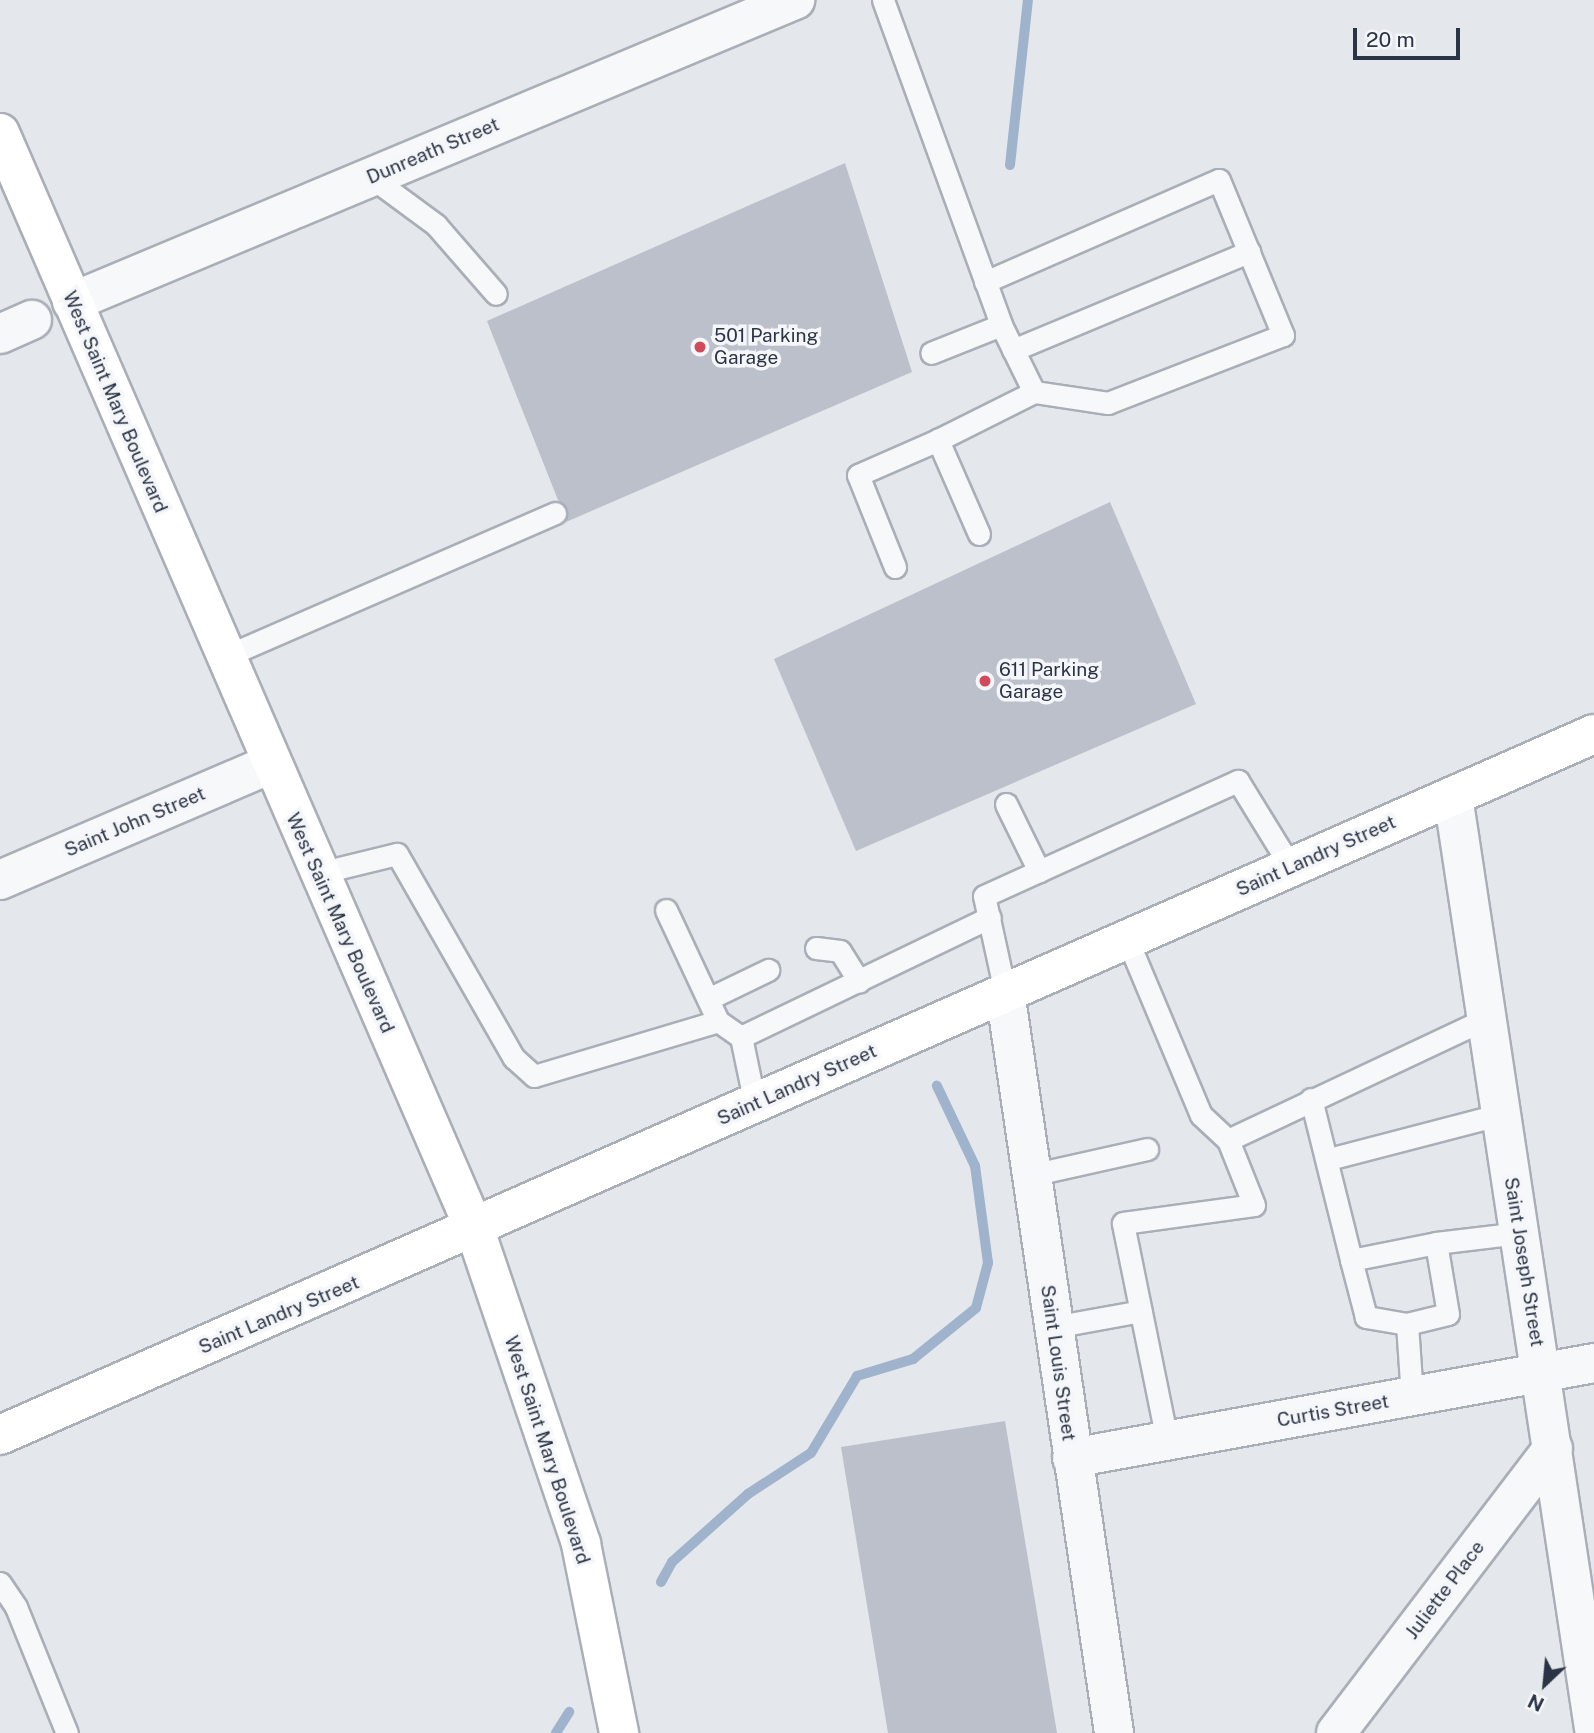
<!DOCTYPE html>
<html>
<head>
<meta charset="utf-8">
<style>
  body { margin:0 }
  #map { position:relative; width:1594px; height:1733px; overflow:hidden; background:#e4e7ec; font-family:"Public Sans",sans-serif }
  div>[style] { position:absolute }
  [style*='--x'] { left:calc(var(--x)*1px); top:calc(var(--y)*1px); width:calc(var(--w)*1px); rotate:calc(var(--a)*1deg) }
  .stream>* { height:10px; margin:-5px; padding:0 5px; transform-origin:5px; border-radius:5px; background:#9fb4cc }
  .building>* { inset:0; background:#bbc0ca }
  .roads { filter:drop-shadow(2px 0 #a9aeb7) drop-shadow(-2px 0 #a9aeb7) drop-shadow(0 2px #a9aeb7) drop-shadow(0 -2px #a9aeb7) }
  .lane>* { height:21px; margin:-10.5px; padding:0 10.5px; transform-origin:10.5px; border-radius:10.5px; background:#f7f8fa }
  .street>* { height:38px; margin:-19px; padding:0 19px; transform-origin:19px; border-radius:19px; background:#f7f8fa }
  .secondary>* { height:38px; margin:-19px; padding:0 19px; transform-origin:19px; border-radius:19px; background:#fff }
  .dots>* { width:19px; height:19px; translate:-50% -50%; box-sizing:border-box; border:4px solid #f4f6f9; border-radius:50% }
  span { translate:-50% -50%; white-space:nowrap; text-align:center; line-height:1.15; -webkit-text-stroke:7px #f4f6f9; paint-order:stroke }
  .street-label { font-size:19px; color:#2b3445 }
  .poi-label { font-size:19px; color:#2b3445 }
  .left { translate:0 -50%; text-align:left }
  .north { position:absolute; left:1510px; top:1649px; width:70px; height:70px; -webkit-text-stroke:5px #f4f6f9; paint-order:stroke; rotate:206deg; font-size:19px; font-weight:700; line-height:28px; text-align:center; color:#2b3445 }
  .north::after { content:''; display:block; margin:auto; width:24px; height:32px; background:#2b3445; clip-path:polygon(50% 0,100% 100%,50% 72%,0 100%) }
  .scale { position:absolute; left:1353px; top:28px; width:107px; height:32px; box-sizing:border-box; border:4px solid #2b3445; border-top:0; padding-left:9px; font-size:21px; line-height:24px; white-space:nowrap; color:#2b3445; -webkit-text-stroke:5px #f4f6f9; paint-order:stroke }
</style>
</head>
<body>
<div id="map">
  <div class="stream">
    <i style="--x:1010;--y:165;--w:166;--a:-83.8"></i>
    <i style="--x:661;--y:1582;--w:23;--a:-61"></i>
    <i style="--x:672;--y:1562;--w:102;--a:-41.8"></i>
    <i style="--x:748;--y:1494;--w:75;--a:-33.1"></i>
    <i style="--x:811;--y:1453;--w:90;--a:-59.1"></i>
    <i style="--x:857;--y:1376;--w:59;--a:-16.9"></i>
    <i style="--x:913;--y:1359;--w:81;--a:-39"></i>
    <i style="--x:976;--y:1308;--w:47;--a:-75.1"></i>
    <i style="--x:988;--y:1263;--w:98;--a:-97.6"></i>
    <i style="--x:975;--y:1166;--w:89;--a:-115.4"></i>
    <i style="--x:556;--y:1733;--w:25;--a:-58"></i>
  </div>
  <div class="building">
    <i style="clip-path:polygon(845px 163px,912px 372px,566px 522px,567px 508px,558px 500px,487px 321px)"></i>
    <i style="clip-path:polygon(1110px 502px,1196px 704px,856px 851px,774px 659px)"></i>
    <i style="clip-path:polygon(1005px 1421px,1057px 1733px,888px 1733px,841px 1447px)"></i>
  </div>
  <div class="roads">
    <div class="lane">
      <i style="--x:883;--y:0;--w:346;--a:70"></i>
      <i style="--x:1001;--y:325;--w:75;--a:158.2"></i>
      <i style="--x:371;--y:177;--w:81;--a:36.4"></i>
      <i style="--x:436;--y:225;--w:91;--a:49"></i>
      <i style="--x:985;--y:282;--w:255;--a:-23.6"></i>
      <i style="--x:1219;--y:180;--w:168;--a:67.6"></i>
      <i style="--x:1283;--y:335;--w:188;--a:158.8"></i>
      <i style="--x:1108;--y:403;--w:75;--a:-171.5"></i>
      <i style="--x:1034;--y:392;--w:75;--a:-116.2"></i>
      <i style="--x:1013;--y:350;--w:256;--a:-22.6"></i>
      <i style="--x:979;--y:534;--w:103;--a:-113.6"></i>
      <i style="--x:938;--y:440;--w:107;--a:-26.6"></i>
      <i style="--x:895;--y:567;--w:99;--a:-111.9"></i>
      <i style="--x:858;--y:475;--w:87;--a:-23.6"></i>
      <i style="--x:224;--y:657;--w:361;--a:-23.5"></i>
      <i style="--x:1006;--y:804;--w:75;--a:63.8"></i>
      <i style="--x:319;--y:873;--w:80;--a:-13.7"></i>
      <i style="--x:397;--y:854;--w:235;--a:60.2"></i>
      <i style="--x:514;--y:1058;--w:27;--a:42"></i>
      <i style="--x:534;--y:1076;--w:192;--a:-16.6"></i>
      <i style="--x:718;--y:1021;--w:28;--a:35"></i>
      <i style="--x:666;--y:910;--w:123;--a:64.9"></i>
      <i style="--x:1127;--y:939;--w:191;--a:67.2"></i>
      <i style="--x:1201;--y:1115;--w:37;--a:43"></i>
      <i style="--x:1228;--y:1140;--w:286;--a:-25.2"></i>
      <i style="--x:816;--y:948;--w:24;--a:7"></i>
      <i style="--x:840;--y:951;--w:36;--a:58"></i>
      <i style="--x:1005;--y:992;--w:98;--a:-102.3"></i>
      <i style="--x:984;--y:896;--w:279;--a:-24.4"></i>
      <i style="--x:1238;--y:781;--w:101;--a:58.4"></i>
      <i style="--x:708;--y:999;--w:67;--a:-25.8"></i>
      <i style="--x:1311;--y:1099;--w:166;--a:76"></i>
      <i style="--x:755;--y:1104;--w:68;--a:-101.8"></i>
      <i style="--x:741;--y:1037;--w:276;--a:-25.7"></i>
      <i style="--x:1329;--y:1159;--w:179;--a:-14.6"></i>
      <i style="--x:1031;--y:1175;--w:119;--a:-12.6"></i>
      <i style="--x:1407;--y:1324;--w:42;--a:-170.3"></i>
      <i style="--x:1366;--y:1317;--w:59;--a:-104.7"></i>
      <i style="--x:1351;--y:1260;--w:87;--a:-11.3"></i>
      <i style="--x:1053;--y:1327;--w:89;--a:-10.3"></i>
      <i style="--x:1412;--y:1397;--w:73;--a:-93.9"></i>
      <i style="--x:1407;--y:1324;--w:42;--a:-13.7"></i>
      <i style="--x:1448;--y:1314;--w:72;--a:-99.6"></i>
      <i style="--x:1436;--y:1243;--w:85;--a:-6.8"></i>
      <i style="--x:1167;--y:1440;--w:221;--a:-101.5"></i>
      <i style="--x:1123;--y:1223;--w:132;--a:-7.8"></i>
      <i style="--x:1254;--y:1205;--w:70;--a:-111.8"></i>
      <i style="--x:0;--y:1583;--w:29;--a:56"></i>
      <i style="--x:16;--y:1607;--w:136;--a:68"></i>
    </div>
    <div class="street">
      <i style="--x:72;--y:302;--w:784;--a:-22.67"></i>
      <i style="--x:0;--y:334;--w:35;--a:-24"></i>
      <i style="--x:1453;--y:796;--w:943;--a:81.4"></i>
      <i style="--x:0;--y:880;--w:295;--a:-23.2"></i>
      <i style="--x:1005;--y:992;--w:749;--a:81.63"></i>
      <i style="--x:1072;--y:1458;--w:531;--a:-10.31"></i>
      <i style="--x:1336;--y:1733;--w:358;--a:-52.7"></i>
    </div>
    <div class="secondary">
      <i style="--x:0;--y:133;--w:1195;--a:66.59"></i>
      <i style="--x:475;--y:1230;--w:331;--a:71.3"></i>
      <i style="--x:581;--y:1544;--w:193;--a:78.6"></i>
      <i style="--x:0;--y:1435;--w:1741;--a:-23.74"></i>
    </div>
  </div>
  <div class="dots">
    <i style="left:700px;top:347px;background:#d1495b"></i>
    <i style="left:985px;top:681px;background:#d1495b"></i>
  </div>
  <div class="street-label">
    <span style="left:433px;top:151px;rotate:-23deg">Dunreath Street</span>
    <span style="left:115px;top:402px;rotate:67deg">West Saint Mary Boulevard</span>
    <span style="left:135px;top:822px;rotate:-23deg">Saint John Street</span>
    <span style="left:1316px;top:856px;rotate:-24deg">Saint Landry Street</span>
    <span style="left:340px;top:923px;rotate:66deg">West Saint Mary Boulevard</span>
    <span style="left:797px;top:1085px;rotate:-24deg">Saint Landry Street</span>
    <span style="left:1524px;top:1262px;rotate:81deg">Saint Joseph Street</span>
    <span style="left:279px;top:1315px;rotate:-23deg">Saint Landry Street</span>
    <span style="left:1058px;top:1363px;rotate:82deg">Saint Louis Street</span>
    <span style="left:1333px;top:1411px;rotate:-10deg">Curtis Street</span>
    <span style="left:547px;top:1450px;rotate:72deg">West Saint Mary Boulevard</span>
    <span style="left:1445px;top:1590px;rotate:-53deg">Juliette Place</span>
  </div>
  <div class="poi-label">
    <span class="left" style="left:714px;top:347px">501 Parking<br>Garage</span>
    <span class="left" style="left:999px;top:681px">611 Parking<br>Garage</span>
  </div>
  <div class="north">N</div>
  <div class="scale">20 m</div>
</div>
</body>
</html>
